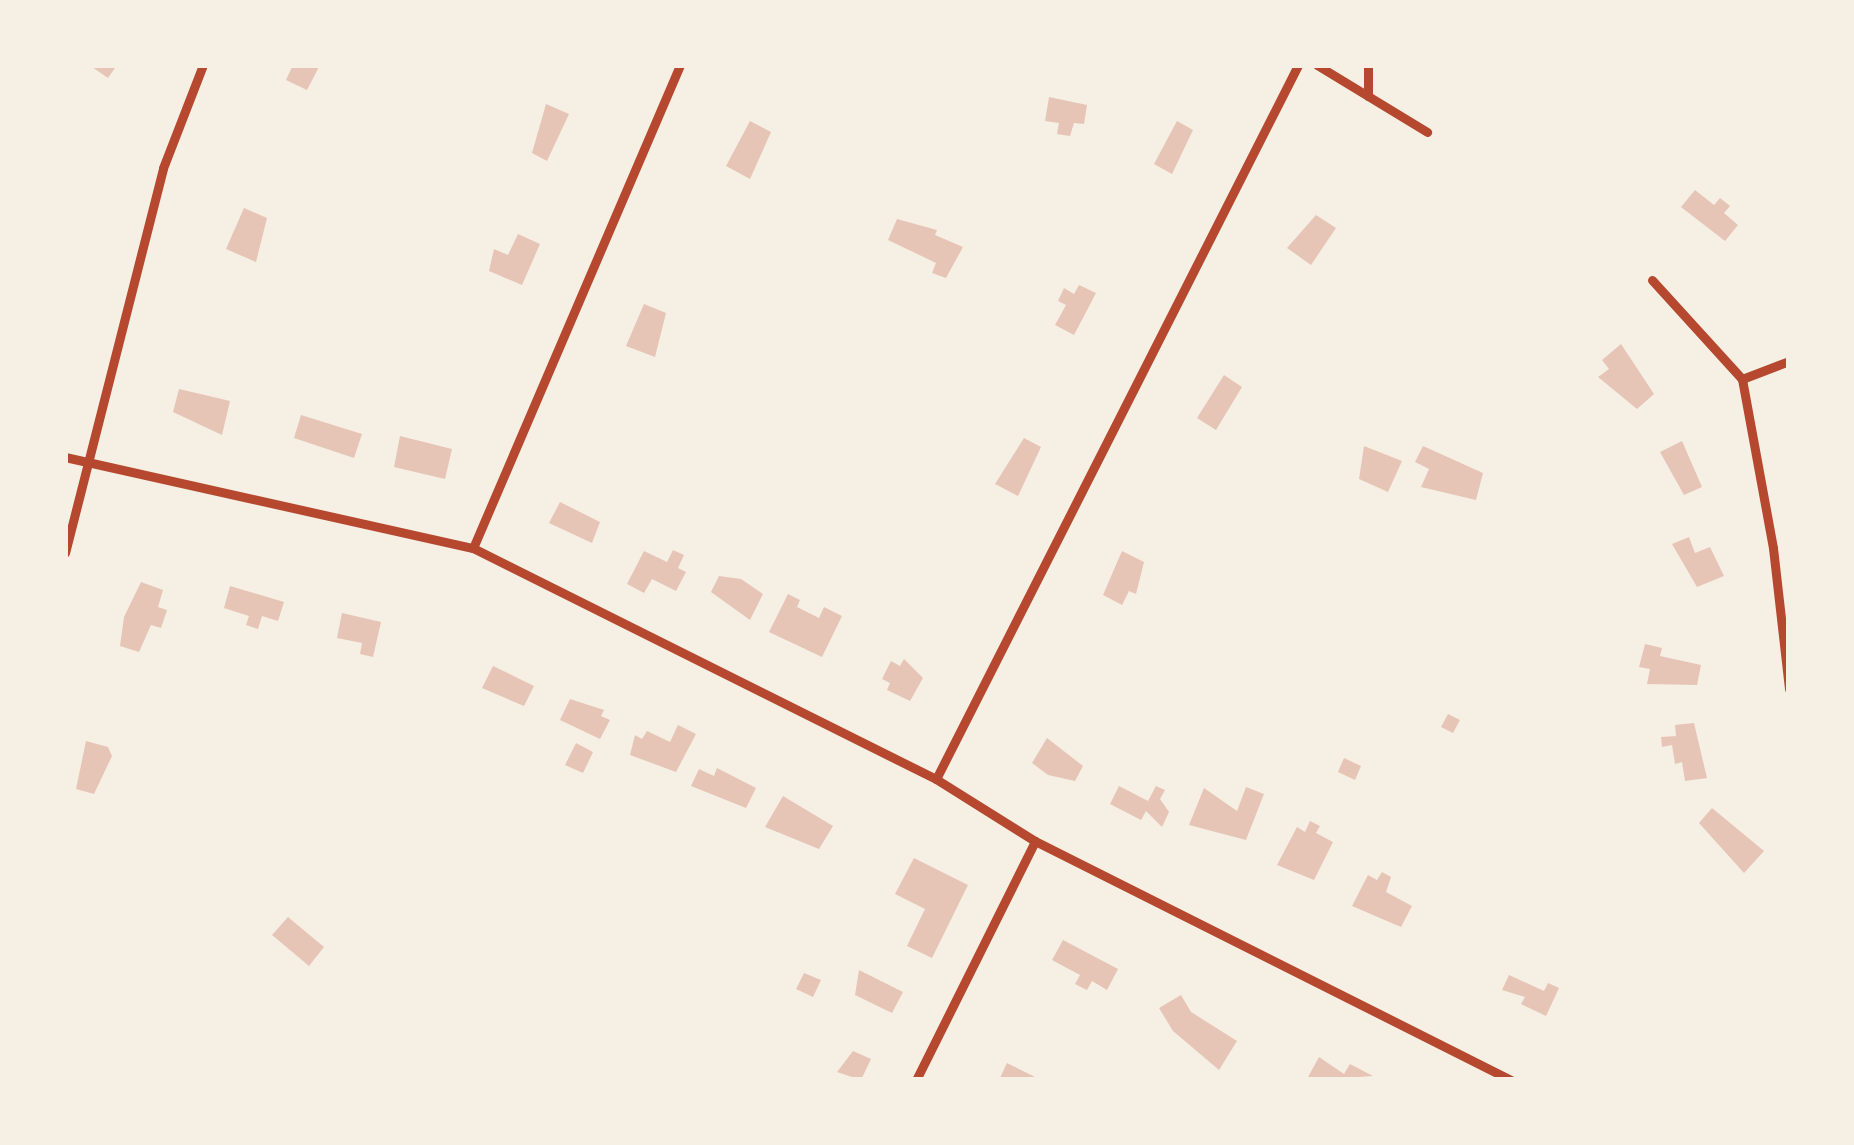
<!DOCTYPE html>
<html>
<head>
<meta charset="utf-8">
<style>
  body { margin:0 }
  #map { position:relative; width:1854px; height:1145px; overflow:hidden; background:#f6efe4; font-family:Signika,sans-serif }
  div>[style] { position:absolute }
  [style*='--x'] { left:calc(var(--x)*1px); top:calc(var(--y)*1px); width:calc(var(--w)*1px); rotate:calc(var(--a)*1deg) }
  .building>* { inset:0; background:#e6c5b7 }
  .minor>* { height:9px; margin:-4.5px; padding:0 4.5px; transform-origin:4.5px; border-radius:4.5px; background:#b5482f }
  span { translate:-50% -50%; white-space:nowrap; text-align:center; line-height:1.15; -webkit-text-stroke:8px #f6efe4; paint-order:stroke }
  .frame { position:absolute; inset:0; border:68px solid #f6efe4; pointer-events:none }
</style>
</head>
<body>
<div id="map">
  <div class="building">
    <i style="clip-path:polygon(89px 65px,117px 65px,108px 78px)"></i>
    <i style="clip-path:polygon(293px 65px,320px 65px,307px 90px,286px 80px)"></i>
    <i style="clip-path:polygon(1049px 97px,1087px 105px,1084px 124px,1074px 123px,1070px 136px,1057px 134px,1059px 123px,1045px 121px)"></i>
    <i style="clip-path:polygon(546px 104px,569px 114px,547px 161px,532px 153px)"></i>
    <i style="clip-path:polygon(750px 121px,771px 132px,750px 179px,726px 166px)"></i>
    <i style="clip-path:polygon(1177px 121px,1193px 130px,1172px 174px,1154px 164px)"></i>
    <i style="clip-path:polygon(1695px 190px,1714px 205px,1720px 198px,1730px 206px,1724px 213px,1738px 225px,1725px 241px,1681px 207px)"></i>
    <i style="clip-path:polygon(244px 208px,267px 218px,256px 262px,226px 249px)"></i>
    <i style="clip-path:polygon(1316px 215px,1336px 228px,1311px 265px,1287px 248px)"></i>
    <i style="clip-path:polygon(897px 219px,937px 230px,935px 235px,963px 247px,946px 278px,932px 273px,936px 263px,888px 240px)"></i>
    <i style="clip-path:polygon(518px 234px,540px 244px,522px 285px,489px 271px,494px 249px,508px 255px)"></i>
    <i style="clip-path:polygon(1079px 285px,1096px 293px,1074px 335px,1055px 325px,1066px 305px,1058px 301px,1064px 288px,1074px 294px)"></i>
    <i style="clip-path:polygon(644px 304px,666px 313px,655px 357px,626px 346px)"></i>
    <i style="clip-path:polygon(1621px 344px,1654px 394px,1637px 409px,1598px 377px,1609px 369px,1602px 360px)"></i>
    <i style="clip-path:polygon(1224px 375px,1242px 387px,1216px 430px,1197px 418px)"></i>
    <i style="clip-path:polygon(179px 389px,230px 401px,222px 435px,173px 412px)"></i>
    <i style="clip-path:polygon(301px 415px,362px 434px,354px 458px,294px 438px)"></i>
    <i style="clip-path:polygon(400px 436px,452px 449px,445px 479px,394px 467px)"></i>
    <i style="clip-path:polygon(1024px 438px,1041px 447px,1018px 496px,995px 484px)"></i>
    <i style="clip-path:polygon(1682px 441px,1702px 487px,1684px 495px,1660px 452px)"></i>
    <i style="clip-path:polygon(1364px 446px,1402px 461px,1388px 492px,1359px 479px)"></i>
    <i style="clip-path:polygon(1423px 446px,1483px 473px,1476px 500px,1421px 487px,1429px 469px,1415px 462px)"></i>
    <i style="clip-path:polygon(560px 502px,600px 522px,592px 543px,549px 523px)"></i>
    <i style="clip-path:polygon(1689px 537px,1695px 553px,1710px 547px,1724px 576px,1697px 587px,1672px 544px)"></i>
    <i style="clip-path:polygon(673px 550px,684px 555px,678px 568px,686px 572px,676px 591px,652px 579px,644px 593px,627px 584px,644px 551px,667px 562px)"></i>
    <i style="clip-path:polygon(1122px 551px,1144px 562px,1136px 594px,1129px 591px,1122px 605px,1103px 595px)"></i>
    <i style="clip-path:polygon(719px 576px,741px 579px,763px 594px,750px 620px,711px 592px)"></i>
    <i style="clip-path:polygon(141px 582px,163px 590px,158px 607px,167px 610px,161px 628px,151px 625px,139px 652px,120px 646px,124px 617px)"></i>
    <i style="clip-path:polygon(230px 586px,284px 602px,278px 621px,262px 616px,258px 629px,246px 625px,249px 616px,224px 608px)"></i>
    <i style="clip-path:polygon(788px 594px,800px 600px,797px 607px,819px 618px,824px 607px,842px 616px,822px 657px,769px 632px)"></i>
    <i style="clip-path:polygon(342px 613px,381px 622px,373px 657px,360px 654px,362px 643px,337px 638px)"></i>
    <i style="clip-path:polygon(1645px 644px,1662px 648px,1660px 656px,1701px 665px,1697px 685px,1647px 684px,1650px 669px,1639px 667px)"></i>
    <i style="clip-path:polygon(904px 659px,923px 678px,910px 701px,887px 690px,890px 683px,882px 679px,891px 661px,900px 666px)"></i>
    <i style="clip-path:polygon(493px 666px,534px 686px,524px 706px,482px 688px)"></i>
    <i style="clip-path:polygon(570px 699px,604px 710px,601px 716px,610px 720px,600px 739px,560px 720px)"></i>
    <i style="clip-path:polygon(1448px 714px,1460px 720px,1453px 733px,1441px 727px)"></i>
    <i style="clip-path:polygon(1694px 723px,1707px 778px,1685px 781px,1682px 762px,1675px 764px,1672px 745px,1662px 747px,1661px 737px,1676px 736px,1675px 725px)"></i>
    <i style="clip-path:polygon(678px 725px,696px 734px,676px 772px,630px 755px,635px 735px,642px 739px,647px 731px,670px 742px)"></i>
    <i style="clip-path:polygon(1047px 738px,1083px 766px,1075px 781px,1048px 775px,1032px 763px)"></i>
    <i style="clip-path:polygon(86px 741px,108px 747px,112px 756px,94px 794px,76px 789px)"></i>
    <i style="clip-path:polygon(576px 743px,593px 752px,583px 773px,565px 765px)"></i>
    <i style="clip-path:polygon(1344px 758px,1361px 766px,1355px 780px,1338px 772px)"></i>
    <i style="clip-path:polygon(717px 768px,756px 788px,746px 808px,691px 786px,699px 769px,714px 776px)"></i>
    <i style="clip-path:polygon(1119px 786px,1148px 801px,1156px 786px,1165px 790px,1160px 799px,1169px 812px,1162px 827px,1146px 811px,1141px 820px,1110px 804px)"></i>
    <i style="clip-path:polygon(1246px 787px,1264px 794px,1246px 840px,1189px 825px,1204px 788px,1237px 811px)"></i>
    <i style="clip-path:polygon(783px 796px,833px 826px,819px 849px,765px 827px)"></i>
    <i style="clip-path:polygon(1712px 808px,1764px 851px,1744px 873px,1699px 823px)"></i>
    <i style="clip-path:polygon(1310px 821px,1320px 826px,1316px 833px,1333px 842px,1314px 880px,1277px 865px,1297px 827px,1305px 832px)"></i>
    <i style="clip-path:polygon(914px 858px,968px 885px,932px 958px,907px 946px,925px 909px,895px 894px)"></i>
    <i style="clip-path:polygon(1382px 872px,1391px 877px,1386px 892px,1412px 906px,1401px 927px,1352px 906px,1368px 875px,1377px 880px)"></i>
    <i style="clip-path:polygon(288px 917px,324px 947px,309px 966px,272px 935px)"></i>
    <i style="clip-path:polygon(1063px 940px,1118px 969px,1107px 990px,1092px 981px,1087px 990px,1075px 984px,1080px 975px,1052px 960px)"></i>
    <i style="clip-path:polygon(859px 970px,903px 992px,892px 1013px,855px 995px)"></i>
    <i style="clip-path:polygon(804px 973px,821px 980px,813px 997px,796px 989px)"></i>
    <i style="clip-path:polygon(1509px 975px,1544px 991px,1548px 983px,1559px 988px,1546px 1016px,1521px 1004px,1525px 997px,1502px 990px)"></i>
    <i style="clip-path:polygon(1181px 995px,1191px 1012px,1237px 1041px,1219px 1070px,1173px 1031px,1159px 1008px)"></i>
    <i style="clip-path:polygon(853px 1051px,871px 1059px,861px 1080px,837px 1072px)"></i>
    <i style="clip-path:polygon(1319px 1057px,1344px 1074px,1350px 1064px,1373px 1076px,1313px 1080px,1308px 1077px)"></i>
    <i style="clip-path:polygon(1007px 1063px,1041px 1080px,999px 1080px)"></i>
  </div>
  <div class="minor">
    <i style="--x:1317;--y:65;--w:129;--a:31.3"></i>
    <i style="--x:1368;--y:96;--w:31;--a:-90"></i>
    <i style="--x:1652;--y:280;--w:134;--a:47.7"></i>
    <i style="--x:1742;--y:379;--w:172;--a:79.6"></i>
    <i style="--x:1773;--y:548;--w:142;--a:83.5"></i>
    <i style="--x:1742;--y:379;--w:50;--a:-21"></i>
    <i style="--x:65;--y:457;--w:418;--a:12.6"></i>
    <i style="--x:473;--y:548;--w:517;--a:26.52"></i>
    <i style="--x:936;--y:779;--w:117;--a:32.1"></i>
    <i style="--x:1035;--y:841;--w:533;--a:26.66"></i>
    <i style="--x:473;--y:548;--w:525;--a:-66.8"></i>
    <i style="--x:65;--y:553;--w:397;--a:-75.7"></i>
    <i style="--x:163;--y:168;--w:110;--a:-68.8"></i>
    <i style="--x:936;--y:779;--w:801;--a:-63.11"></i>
    <i style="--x:916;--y:1080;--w:267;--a:-63.5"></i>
  </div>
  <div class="frame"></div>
</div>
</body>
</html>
